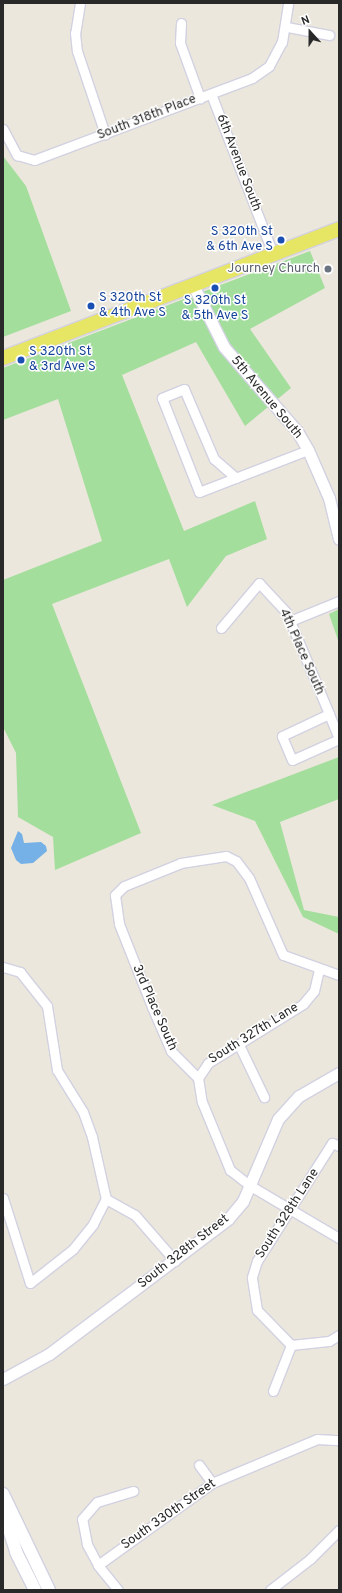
<!DOCTYPE html>
<html>
<head>
<meta charset="utf-8">
<style>
  body { margin:0 }
  #map { position:relative; width:342px; height:1593px; overflow:hidden; background:#ebe7dc; font-family:Overpass,sans-serif }
  div>[style] { position:absolute }
  [style*='--x'] { left:calc(var(--x)*1px); top:calc(var(--y)*1px); width:calc(var(--w)*1px); rotate:calc(var(--a)*1deg) }
  .green>* { inset:0; background:#a4de9c }
  .water>* { inset:0; background:#75b0e6 }
  .roads { filter:drop-shadow(1px 0 #d2d1e1) drop-shadow(-1px 0 #d2d1e1) drop-shadow(0 1px #d2d1e1) drop-shadow(0 -1px #d2d1e1) }
  .minor>* { height:9px; margin:-4.5px; padding:0 4.5px; transform-origin:4.5px; border-radius:4.5px; background:#fff }
  .tertiary>* { height:11px; margin:-5.5px; padding:0 5.5px; transform-origin:5.5px; border-radius:5.5px; background:#fff }
  .secondary>* { height:12px; margin:-6px; padding:0 6px; transform-origin:6px; border-radius:6px; background:#fff }
  .primary>* { height:14px; margin:-7px; padding:0 7px; transform-origin:7px; border-radius:7px; background:#e7e564 }
  .dots>* { width:11px; height:11px; translate:-50% -50%; box-sizing:border-box; border:2px solid #fff; border-radius:50% }
  span { translate:-50% -50%; white-space:nowrap; text-align:center; line-height:1.15; -webkit-text-stroke:3px #fff; paint-order:stroke }
  .street-label { font-size:13px; color:#292929 }
  .transit-label { font-size:13px; color:#164399 }
  .right { translate:-100% -50%; text-align:right }
  .left { translate:0 -50%; text-align:left }
  .worship-label { font-size:13px; color:#5b616d }
  .frame { position:absolute; inset:0; border:4px solid #292929; pointer-events:none }
  .north { position:absolute; left:290px; top:12px; width:40px; height:40px; -webkit-text-stroke:3px #fff; paint-order:stroke; rotate:339deg; font-size:11px; font-weight:700; line-height:16px; text-align:center; color:#292929 }
  .north::after { content:''; display:block; margin:auto; width:14px; height:18px; background:#292929; clip-path:polygon(50% 0,100% 100%,50% 72%,0 100%) }
</style>
</head>
<body>
<div id="map">
  <div class="green">
    <i style="clip-path:polygon(3px 156px,26px 186px,71px 311px,3px 337px)"></i>
    <i style="clip-path:polygon(310px 251px,325px 288px,250px 329px,291px 388px,245px 426px,196px 342px,122px 375px,184px 531px,255px 501px,267px 539px,226px 556px,187px 607px,169px 559px,52px 604px,141px 833px,55px 870px,53px 837px,18px 817px,16px 753px,3px 727px,3px 580px,102px 541px,58px 399px,3px 420px,3px 368px)"></i>
    <i style="clip-path:polygon(339px 609px,339px 643px,329px 614px)"></i>
    <i style="clip-path:polygon(339px 757px,339px 799px,280px 822px,304px 910px,339px 917px,339px 934px,303px 917px,255px 821px,212px 805px)"></i>
  </div>
  <div class="water">
    <i style="clip-path:polygon(18px 831px,22px 834px,24px 843px,41px 842px,46px 846px,47px 851px,33px 863px,21px 864px,16px 860px,11px 848px)"></i>
  </div>
  <div class="roads">
    <div class="minor">
      <i style="--x:80;--y:3;--w:30;--a:99"></i>
      <i style="--x:75;--y:33;--w:18;--a:84"></i>
      <i style="--x:77;--y:51;--w:88;--a:71.4"></i>
      <i style="--x:181;--y:23;--w:20;--a:93"></i>
      <i style="--x:180;--y:43;--w:59;--a:70"></i>
      <i style="--x:287;--y:27;--w:43;--a:10.8"></i>
      <i style="--x:211;--y:94;--w:172;--a:68.8"></i>
      <i style="--x:3;--y:129;--w:30;--a:62"></i>
      <i style="--x:17;--y:155;--w:18;--a:16"></i>
      <i style="--x:34;--y:160;--w:233;--a:-20.6"></i>
      <i style="--x:252;--y:78;--w:21;--a:-35"></i>
      <i style="--x:269;--y:66;--w:27;--a:-62"></i>
      <i style="--x:282;--y:42;--w:39;--a:-81"></i>
      <i style="--x:236;--y:478;--w:29;--a:-139"></i>
      <i style="--x:214;--y:459;--w:76;--a:-113.2"></i>
      <i style="--x:184;--y:389;--w:24;--a:158"></i>
      <i style="--x:162;--y:398;--w:101;--a:68.5"></i>
      <i style="--x:199;--y:492;--w:117;--a:-21.1"></i>
      <i style="--x:290;--y:621;--w:53;--a:-22.2"></i>
      <i style="--x:221;--y:628;--w:59;--a:-49.8"></i>
      <i style="--x:259;--y:583;--w:40;--a:47"></i>
      <i style="--x:286;--y:612;--w:10;--a:66"></i>
      <i style="--x:290;--y:621;--w:101;--a:67.2"></i>
      <i style="--x:329;--y:714;--w:27;--a:68"></i>
      <i style="--x:339;--y:739;--w:51;--a:155.9"></i>
      <i style="--x:292;--y:760;--w:26;--a:-113"></i>
      <i style="--x:282;--y:736;--w:52;--a:-25.1"></i>
      <i style="--x:3;--y:967;--w:18;--a:16"></i>
      <i style="--x:20;--y:972;--w:43;--a:51.5"></i>
      <i style="--x:47;--y:1006;--w:65;--a:81.1"></i>
      <i style="--x:57;--y:1070;--w:49;--a:58.2"></i>
      <i style="--x:83;--y:1112;--w:27;--a:70"></i>
      <i style="--x:92;--y:1137;--w:64;--a:77.3"></i>
      <i style="--x:106;--y:1199;--w:33;--a:29"></i>
      <i style="--x:135;--y:1215;--w:61;--a:49"></i>
      <i style="--x:339;--y:975;--w:59;--a:-160.3"></i>
      <i style="--x:283;--y:955;--w:84;--a:-113.8"></i>
      <i style="--x:249;--y:878;--w:21;--a:-127"></i>
      <i style="--x:236;--y:861;--w:11;--a:-153"></i>
      <i style="--x:226;--y:856;--w:46;--a:171.2"></i>
      <i style="--x:181;--y:863;--w:61;--a:158"></i>
      <i style="--x:124;--y:886;--w:13;--a:135"></i>
      <i style="--x:115;--y:895;--w:29;--a:82"></i>
      <i style="--x:119;--y:924;--w:89;--a:68.3"></i>
      <i style="--x:152;--y:1007;--w:48;--a:66.6"></i>
      <i style="--x:171;--y:1051;--w:38;--a:45"></i>
      <i style="--x:198;--y:1078;--w:24;--a:81"></i>
      <i style="--x:202;--y:1102;--w:74;--a:67.6"></i>
      <i style="--x:230;--y:1170;--w:24;--a:38"></i>
      <i style="--x:249;--y:1185;--w:104;--a:30.5"></i>
      <i style="--x:239;--y:1045;--w:58;--a:64.3"></i>
      <i style="--x:198;--y:1078;--w:18;--a:-56"></i>
      <i style="--x:208;--y:1063;--w:112;--a:-31.8"></i>
      <i style="--x:303;--y:1004;--w:17;--a:-50"></i>
      <i style="--x:314;--y:991;--w:23;--a:-77"></i>
      <i style="--x:3;--y:1198;--w:89;--a:72.4"></i>
      <i style="--x:30;--y:1283;--w:55;--a:-38.3"></i>
      <i style="--x:73;--y:1249;--w:32;--a:-51"></i>
      <i style="--x:93;--y:1224;--w:28;--a:-63"></i>
      <i style="--x:291;--y:1345;--w:49;--a:-134.2"></i>
      <i style="--x:257;--y:1310;--w:33;--a:-99"></i>
      <i style="--x:252;--y:1277;--w:17;--a:-73"></i>
      <i style="--x:257;--y:1261;--w:140;--a:-57.6"></i>
      <i style="--x:332;--y:1143;--w:8;--a:23"></i>
      <i style="--x:291;--y:1345;--w:38;--a:-6"></i>
      <i style="--x:329;--y:1341;--w:12;--a:-31"></i>
      <i style="--x:273;--y:1391;--w:49;--a:-68.6"></i>
      <i style="--x:199;--y:1465;--w:22;--a:54"></i>
      <i style="--x:98;--y:1565;--w:24;--a:-118"></i>
      <i style="--x:87;--y:1544;--w:25;--a:-101"></i>
      <i style="--x:82;--y:1519;--w:23;--a:-49"></i>
      <i style="--x:97;--y:1502;--w:38;--a:-17"></i>
      <i style="--x:118;--y:1590;--w:32;--a:-129"></i>
      <i style="--x:98;--y:1565;--w:140;--a:-35.7"></i>
      <i style="--x:212;--y:1483;--w:114;--a:-22.7"></i>
      <i style="--x:317;--y:1439;--w:22;--a:3"></i>
      <i style="--x:270;--y:1590;--w:51;--a:-37.8"></i>
      <i style="--x:310;--y:1559;--w:41;--a:-45"></i>
    </div>
    <div class="tertiary">
      <i style="--x:193;--y:285;--w:69;--a:63.4"></i>
      <i style="--x:224;--y:347;--w:111;--a:49"></i>
      <i style="--x:297;--y:431;--w:22;--a:60"></i>
      <i style="--x:308;--y:450;--w:52;--a:66.4"></i>
      <i style="--x:329;--y:498;--w:42;--a:76.3"></i>
      <i style="--x:3;--y:1379;--w:52;--a:-28.5"></i>
      <i style="--x:49;--y:1354;--w:224;--a:-37"></i>
      <i style="--x:228;--y:1219;--w:23;--a:-50"></i>
      <i style="--x:243;--y:1201;--w:89;--a:-66.9"></i>
      <i style="--x:278;--y:1119;--w:31;--a:-48"></i>
      <i style="--x:299;--y:1096;--w:46;--a:-29.9"></i>
    </div>
    <div class="secondary">
      <i style="--x:3;--y:1494;--w:106;--a:64.4"></i>
      <i style="--x:7;--y:1507;--w:8;--a:113"></i>
      <i style="--x:4;--y:1514;--w:40;--a:72"></i>
      <i style="--x:16;--y:1552;--w:42;--a:63.4"></i>
    </div>
    <div class="primary">
      <i style="--x:3;--y:358;--w:360;--a:-21"></i>
    </div>
  </div>
  <div class="dots">
    <i style="left:281px;top:240px;background:#1a4fb4"></i>
    <i style="left:328px;top:269px;background:#6b7280"></i>
    <i style="left:215px;top:288px;background:#1a4fb4"></i>
    <i style="left:91px;top:306px;background:#1a4fb4"></i>
    <i style="left:21px;top:360px;background:#1a4fb4"></i>
  </div>
  <div class="street-label">
    <span style="left:147px;top:118px;rotate:-21deg">South 318th Place</span>
    <span style="left:238px;top:163px;rotate:69deg">6th Avenue South</span>
    <span style="left:266px;top:398px;rotate:50deg">5th Avenue South</span>
    <span style="left:301px;top:652px;rotate:66deg">4th Place South</span>
    <span style="left:154px;top:1008px;rotate:66deg">3rd Place South</span>
    <span style="left:254px;top:1034px;rotate:-32deg">South 327th Lane</span>
    <span style="left:288px;top:1214px;rotate:-57deg">South 328th Lane</span>
    <span style="left:184px;top:1252px;rotate:-38deg">South 328th Street</span>
    <span style="left:169px;top:1515px;rotate:-35deg">South 330th Street</span>
  </div>
  <div class="transit-label">
    <span class="right" style="left:273px;top:240px">S 320th St<br>&amp; 6th Ave S</span>
    <span class="left" style="left:99px;top:306px">S 320th St<br>&amp; 4th Ave S</span>
    <span style="left:215px;top:309px">S 320th St<br>&amp; 5th Ave S</span>
    <span class="left" style="left:29px;top:360px">S 320th St<br>&amp; 3rd Ave S</span>
  </div>
  <div class="worship-label">
    <span class="right" style="left:320px;top:269px">Journey Church</span>
  </div>
  <div class="frame"></div>
  <div class="north">N</div>
</div>
</body>
</html>
